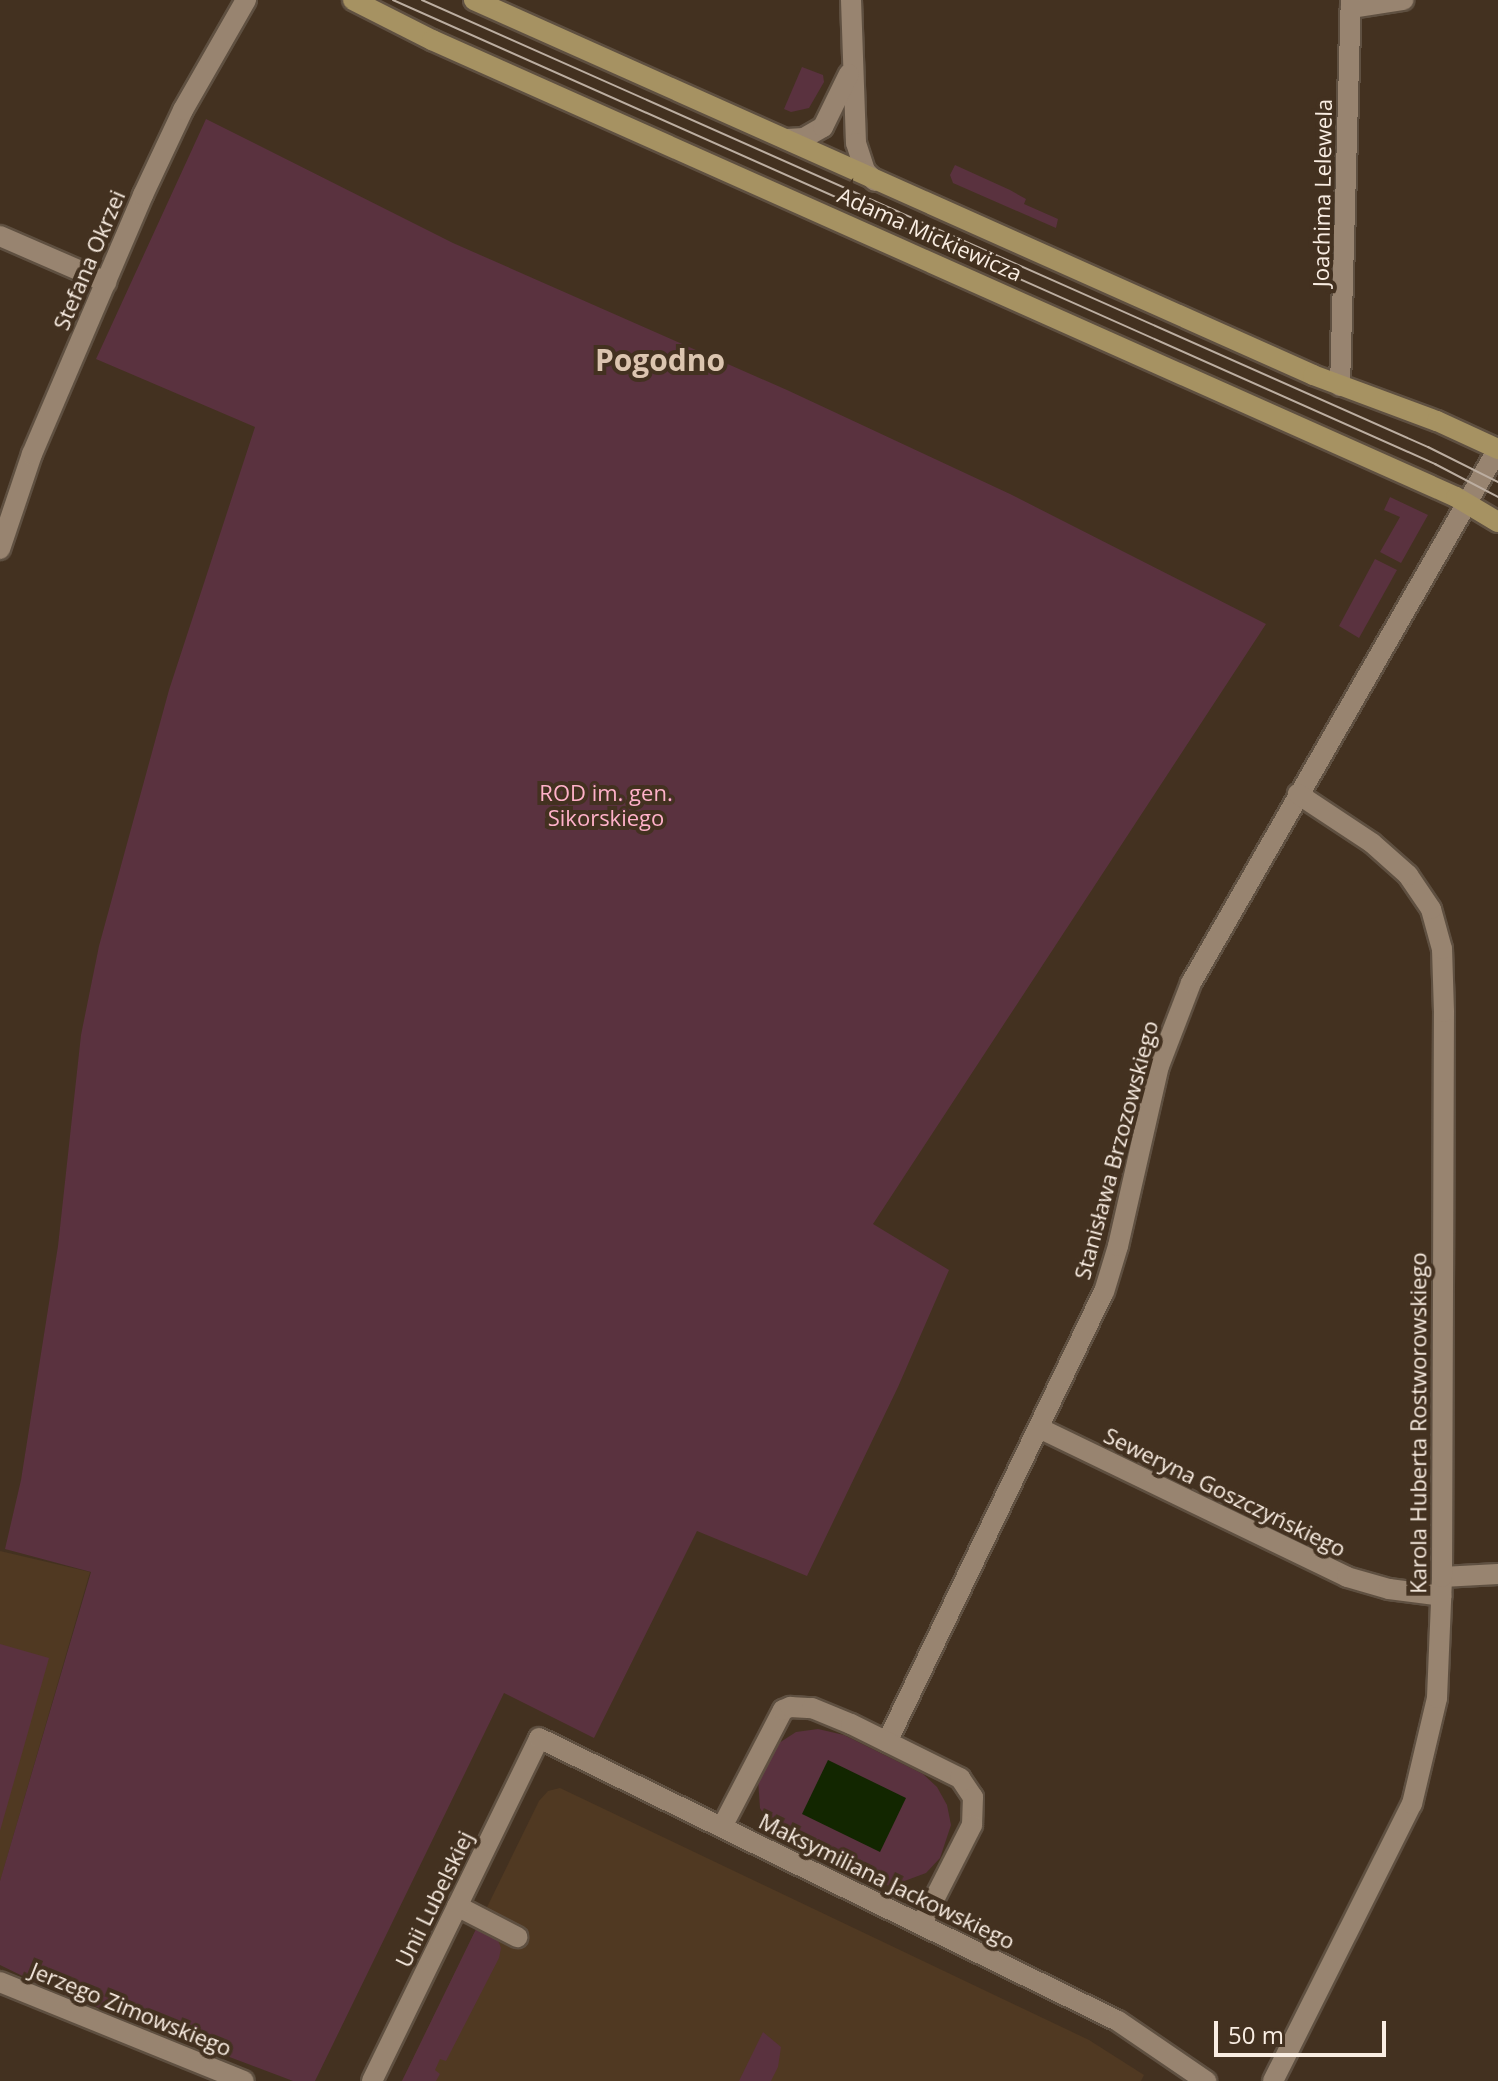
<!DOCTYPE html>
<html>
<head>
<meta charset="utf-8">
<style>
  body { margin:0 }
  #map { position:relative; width:1498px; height:2081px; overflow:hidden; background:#433120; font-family:"Open Sans",sans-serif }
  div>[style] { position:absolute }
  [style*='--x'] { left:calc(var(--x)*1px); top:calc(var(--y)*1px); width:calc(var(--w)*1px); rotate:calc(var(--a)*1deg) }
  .built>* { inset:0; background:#503922 }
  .green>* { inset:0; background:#5a323f }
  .water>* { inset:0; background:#122600 }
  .roads { filter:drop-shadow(2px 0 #5f5041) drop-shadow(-2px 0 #5f5041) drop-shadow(0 2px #5f5041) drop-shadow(0 -2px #5f5041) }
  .street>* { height:20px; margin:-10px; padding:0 10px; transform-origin:10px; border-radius:10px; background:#988470 }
  .secondary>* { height:20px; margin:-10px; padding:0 10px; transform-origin:10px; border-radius:10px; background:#a69262 }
  .tram>* { height:2px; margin:-1px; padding:0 1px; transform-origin:1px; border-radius:1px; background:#bcaea1 }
  span { translate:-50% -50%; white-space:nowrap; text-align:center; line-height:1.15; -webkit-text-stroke:8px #433120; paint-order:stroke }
  .street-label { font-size:22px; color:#f9ede2 }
  .park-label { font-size:22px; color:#ffb1c9 }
  .district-label { font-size:30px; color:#dcc5b0; font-weight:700 }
  .scale { position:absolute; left:1214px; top:2021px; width:172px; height:36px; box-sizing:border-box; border:4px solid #f9ede2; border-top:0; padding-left:10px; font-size:24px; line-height:28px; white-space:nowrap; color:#f9ede2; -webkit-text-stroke:6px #433120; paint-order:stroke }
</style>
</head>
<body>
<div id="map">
  <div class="built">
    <i style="clip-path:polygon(0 1551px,90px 1572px,0 1882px)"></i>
    <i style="clip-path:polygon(560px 1788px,1089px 2040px,1144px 2075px,1141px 2081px,402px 2081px,539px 1801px,548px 1791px)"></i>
  </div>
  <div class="green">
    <i style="clip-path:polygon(802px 67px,823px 75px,824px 82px,809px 108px,791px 112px,784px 109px)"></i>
    <i style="clip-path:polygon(206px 119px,453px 243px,787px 390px,1010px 494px,1266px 624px,873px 1224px,949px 1270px,898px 1387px,807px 1576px,697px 1531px,594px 1738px,504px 1693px,315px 2081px,293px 2081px,49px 1989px,0 1965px,0 1881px,91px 1572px,5px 1549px,21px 1480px,58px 1246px,81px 1035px,99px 946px,169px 690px,255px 427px,96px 359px)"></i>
    <i style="clip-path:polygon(955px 165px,1010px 190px,1026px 199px,1024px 204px,1058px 219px,1056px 228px,953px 183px,950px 175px)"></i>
    <i style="clip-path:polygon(1390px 497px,1428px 515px,1401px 563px,1380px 552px,1400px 517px,1384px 510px)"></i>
    <i style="clip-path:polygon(1375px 559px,1397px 570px,1359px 638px,1339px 626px)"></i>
    <i style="clip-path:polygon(0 1644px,49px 1658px,0 1831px)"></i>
    <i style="clip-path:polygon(818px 1729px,844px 1735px,923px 1774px,937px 1787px,947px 1805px,951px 1825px,940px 1858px,926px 1873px,891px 1886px,871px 1882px,783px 1839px,770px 1825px,760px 1808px,758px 1779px,779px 1743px,796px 1732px)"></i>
    <i style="clip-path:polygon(478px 1925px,496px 1935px,501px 1948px,499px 1958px,446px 2061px,440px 2059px,435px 2070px,440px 2074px,436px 2081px,402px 2081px)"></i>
    <i style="clip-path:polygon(763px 2032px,781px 2047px,778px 2067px,771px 2081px,739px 2081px)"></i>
  </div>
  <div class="water">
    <i style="clip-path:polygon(828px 1760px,906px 1798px,880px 1852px,802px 1814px)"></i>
  </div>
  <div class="roads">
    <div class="street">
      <i style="--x:851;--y:0;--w:143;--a:88"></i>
      <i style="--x:856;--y:143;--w:29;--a:72"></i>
      <i style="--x:865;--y:171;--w:14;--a:45"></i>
      <i style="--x:1351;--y:8;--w:53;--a:-8.7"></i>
      <i style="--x:787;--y:139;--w:17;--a:-3"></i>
      <i style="--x:804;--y:138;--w:22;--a:-30"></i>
      <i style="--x:823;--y:127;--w:59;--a:-63.9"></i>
      <i style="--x:0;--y:236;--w:116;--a:23.5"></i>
      <i style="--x:1340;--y:386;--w:386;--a:-88.4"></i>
      <i style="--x:0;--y:549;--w:100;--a:-71.4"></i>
      <i style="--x:32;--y:454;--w:282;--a:-66.8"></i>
      <i style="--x:143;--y:195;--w:94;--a:-64.8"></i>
      <i style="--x:183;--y:110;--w:127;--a:-60.2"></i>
      <i style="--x:1039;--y:1428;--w:342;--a:25.8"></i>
      <i style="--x:1347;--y:1577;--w:44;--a:15.9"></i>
      <i style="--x:1389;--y:1589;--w:53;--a:7.5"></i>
      <i style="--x:1442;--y:1577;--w:56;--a:-3.1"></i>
      <i style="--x:887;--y:1742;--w:500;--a:-64.3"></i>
      <i style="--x:1104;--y:1292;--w:48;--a:-73.1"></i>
      <i style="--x:1118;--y:1246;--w:185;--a:-77.2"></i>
      <i style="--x:1159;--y:1066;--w:89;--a:-68.9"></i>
      <i style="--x:1191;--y:983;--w:616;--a:-60.11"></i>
      <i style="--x:722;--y:1827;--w:132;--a:-62.5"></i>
      <i style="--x:783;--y:1710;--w:8;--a:-23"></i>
      <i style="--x:790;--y:1707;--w:22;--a:3"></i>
      <i style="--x:812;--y:1708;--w:42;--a:22.3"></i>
      <i style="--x:851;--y:1724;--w:122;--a:26.4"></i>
      <i style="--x:960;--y:1778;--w:23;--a:56"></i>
      <i style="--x:973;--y:1797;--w:28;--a:92"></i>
      <i style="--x:972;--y:1825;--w:110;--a:117"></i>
      <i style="--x:457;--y:1906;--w:68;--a:27.3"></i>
      <i style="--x:0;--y:1982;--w:263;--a:22.1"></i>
      <i style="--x:372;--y:2081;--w:381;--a:-64"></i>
      <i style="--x:539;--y:1738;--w:644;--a:26.05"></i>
      <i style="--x:1118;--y:2021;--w:107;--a:34.3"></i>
      <i style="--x:1273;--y:2081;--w:310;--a:-63.4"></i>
      <i style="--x:1412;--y:1804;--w:109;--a:-76.7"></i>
      <i style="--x:1437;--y:1698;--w:121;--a:-87.6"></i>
      <i style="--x:1442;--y:1577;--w:565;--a:-89.8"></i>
      <i style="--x:1444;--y:1012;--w:63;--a:-91.8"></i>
      <i style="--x:1442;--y:949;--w:41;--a:-105.4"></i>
      <i style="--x:1431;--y:909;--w:41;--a:-124.1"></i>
      <i style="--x:1408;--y:875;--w:48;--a:-138.4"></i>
      <i style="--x:1372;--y:843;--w:89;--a:-146.5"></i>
    </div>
    <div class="secondary">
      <i style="--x:353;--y:0;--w:89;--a:26.9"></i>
      <i style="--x:432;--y:40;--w:1121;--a:24.05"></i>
      <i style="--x:1456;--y:497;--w:49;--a:30.8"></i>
      <i style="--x:474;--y:0;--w:919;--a:24.08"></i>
      <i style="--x:1313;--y:375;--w:132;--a:20.4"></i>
      <i style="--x:1437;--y:421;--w:67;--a:24.7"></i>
    </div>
  </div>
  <div class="tram">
    <i style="--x:393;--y:0;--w:1141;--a:24"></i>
    <i style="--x:1435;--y:464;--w:71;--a:27.6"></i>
    <i style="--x:422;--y:0;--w:1101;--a:23.96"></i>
    <i style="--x:1428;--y:447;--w:78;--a:26.6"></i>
  </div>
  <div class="street-label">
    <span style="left:1322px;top:193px;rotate:-89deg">Joachima Lelewela</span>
    <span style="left:930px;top:234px;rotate:24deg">Adama Mickiewicza</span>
    <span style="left:89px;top:260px;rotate:-67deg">Stefana Okrzei</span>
    <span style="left:1116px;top:1150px;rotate:-75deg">Stanisława Brzozowskiego</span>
    <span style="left:1418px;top:1423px;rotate:-90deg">Karola Huberta Rostworowskiego</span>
    <span style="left:1225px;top:1492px;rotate:26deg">Seweryna Goszczyńskiego</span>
    <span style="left:887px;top:1881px;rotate:26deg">Maksymiliana Jackowskiego</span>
    <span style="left:434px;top:1899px;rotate:-64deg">Unii Lubelskiej</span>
    <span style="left:131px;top:2009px;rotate:22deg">Jerzego Zimowskiego</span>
  </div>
  <div class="park-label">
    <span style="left:606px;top:805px">ROD im. gen.<br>Sikorskiego</span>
  </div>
  <div class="district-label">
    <span style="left:660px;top:360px">Pogodno</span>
  </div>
  <div class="scale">50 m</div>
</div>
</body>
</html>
